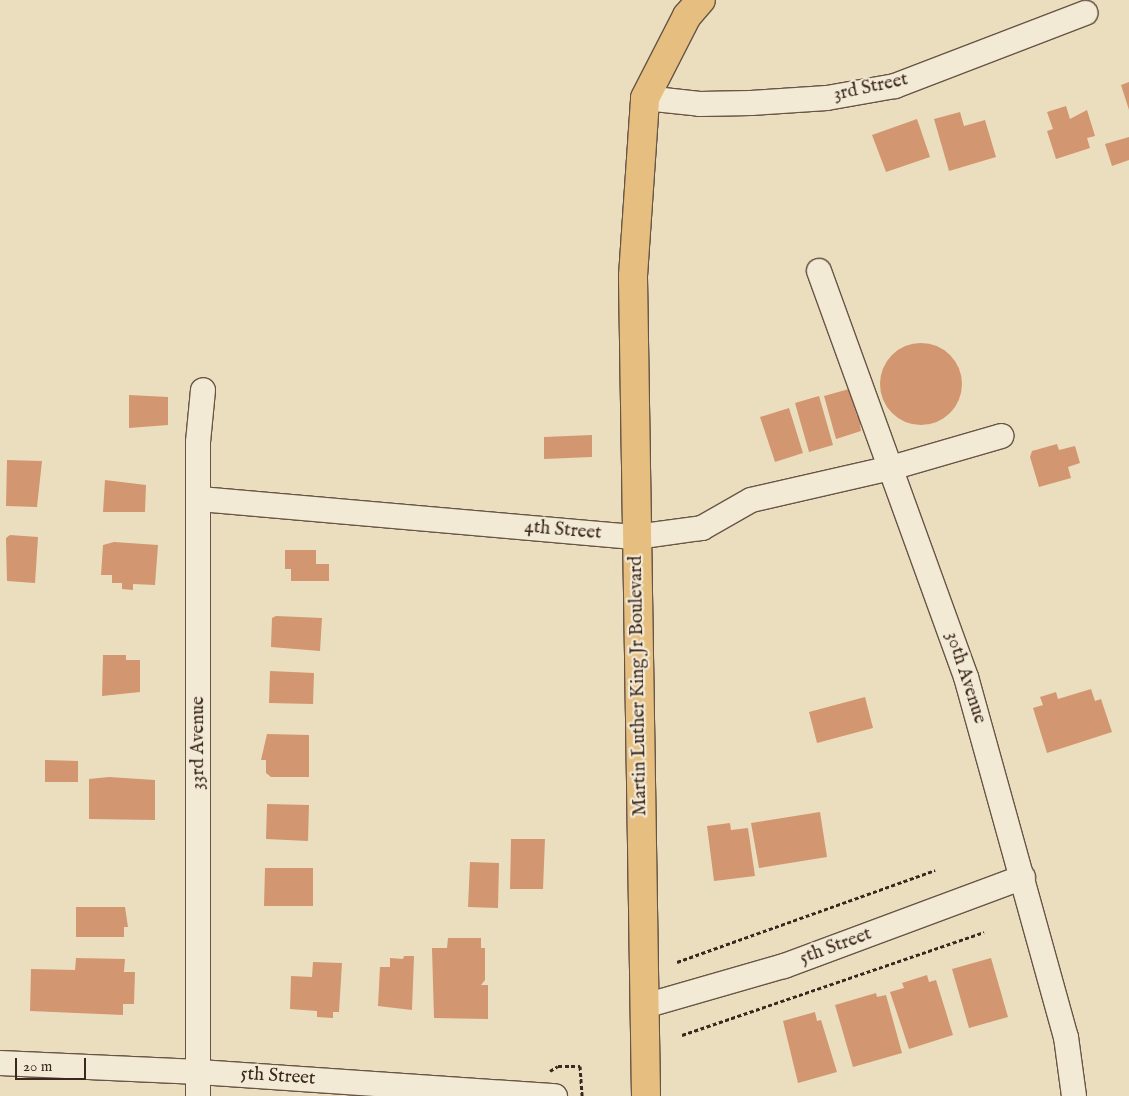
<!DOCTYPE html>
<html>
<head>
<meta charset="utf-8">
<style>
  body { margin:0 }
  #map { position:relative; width:1129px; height:1096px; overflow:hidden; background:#ebdebf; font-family:"IM FELL English",serif }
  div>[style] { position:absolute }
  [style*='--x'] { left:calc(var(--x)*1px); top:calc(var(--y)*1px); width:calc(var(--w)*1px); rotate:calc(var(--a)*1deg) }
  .building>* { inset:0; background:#d29670 }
  .round { border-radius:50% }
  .path>* { height:3px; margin-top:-1.5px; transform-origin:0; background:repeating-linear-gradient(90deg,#3c271e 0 4px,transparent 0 6.5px) }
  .roads { filter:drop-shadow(1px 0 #685546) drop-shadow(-1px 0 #685546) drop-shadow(0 1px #685546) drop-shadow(0 -1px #685546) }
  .minor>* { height:24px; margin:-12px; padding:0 12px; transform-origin:12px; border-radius:12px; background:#f2ead5 }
  .major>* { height:28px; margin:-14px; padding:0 14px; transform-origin:14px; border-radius:14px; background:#e6bf80 }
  span { translate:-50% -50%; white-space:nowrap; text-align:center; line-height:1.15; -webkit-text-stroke:4.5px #f2ead5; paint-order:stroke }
  .street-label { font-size:19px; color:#3c271e }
  .scale { position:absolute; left:15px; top:1058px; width:71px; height:22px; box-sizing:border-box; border:2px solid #3c271e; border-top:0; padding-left:6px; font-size:15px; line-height:18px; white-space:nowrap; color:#3c271e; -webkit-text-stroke:4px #f2ead5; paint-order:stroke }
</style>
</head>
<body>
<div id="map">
  <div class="building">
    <i style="clip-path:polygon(1129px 82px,1129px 110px,1121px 85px)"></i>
    <i style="clip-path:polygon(1066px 106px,1070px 119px,1087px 110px,1095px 136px,1087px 138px,1090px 148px,1056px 159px,1047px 131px,1053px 129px,1047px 112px)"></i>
    <i style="clip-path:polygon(960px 112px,964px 126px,985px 120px,996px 157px,949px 171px,934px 119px)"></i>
    <i style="clip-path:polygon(917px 119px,930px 157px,886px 172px,872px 135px)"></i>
    <i style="clip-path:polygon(1129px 137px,1129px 160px,1112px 166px,1105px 144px)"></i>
    <i class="round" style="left:880px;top:343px;width:82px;height:82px"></i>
    <i style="clip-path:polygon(849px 389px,857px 416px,862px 415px,866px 422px,860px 424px,861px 431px,836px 439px,824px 396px)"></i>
    <i style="clip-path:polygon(129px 395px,168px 397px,168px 425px,129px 428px)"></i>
    <i style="clip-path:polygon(819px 396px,833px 445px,809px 452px,795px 403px)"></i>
    <i style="clip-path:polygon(789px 408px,803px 453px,775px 462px,760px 417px)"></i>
    <i style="clip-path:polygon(592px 435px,592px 457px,544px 459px,544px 437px)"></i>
    <i style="clip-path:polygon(1057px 444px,1059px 450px,1075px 446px,1080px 463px,1068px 467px,1071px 478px,1039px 487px,1030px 457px,1032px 451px)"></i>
    <i style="clip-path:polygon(7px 460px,42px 461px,37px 507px,6px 506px)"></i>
    <i style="clip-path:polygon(105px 480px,146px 485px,145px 512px,103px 512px)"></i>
    <i style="clip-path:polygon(10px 535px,38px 537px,35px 583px,7px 581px,6px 538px)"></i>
    <i style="clip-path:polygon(114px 542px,158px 545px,155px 585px,133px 584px,133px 590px,122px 589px,122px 583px,112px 583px,112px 575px,101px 575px,103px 545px)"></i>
    <i style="clip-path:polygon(285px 550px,316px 550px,316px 564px,329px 564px,329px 581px,291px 581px,291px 569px,285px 569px)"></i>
    <i style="clip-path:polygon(276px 616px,322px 618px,320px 651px,271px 647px,272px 618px)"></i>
    <i style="clip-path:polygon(103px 655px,126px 655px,126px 660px,140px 660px,140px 692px,102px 696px)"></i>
    <i style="clip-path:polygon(270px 671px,314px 673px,313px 704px,269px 703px)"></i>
    <i style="clip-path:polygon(1091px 689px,1095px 701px,1101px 699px,1112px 732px,1047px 753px,1033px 708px,1043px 705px,1040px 697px,1056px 692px,1058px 699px)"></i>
    <i style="clip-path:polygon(865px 697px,873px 728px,817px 743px,809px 712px)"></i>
    <i style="clip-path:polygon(267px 734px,309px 735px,309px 777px,271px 777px,266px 773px,266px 760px,261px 760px)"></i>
    <i style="clip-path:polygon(45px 760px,78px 761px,78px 782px,45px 782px)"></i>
    <i style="clip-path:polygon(109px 777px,155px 780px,155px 820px,89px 819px,89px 779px)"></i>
    <i style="clip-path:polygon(267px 804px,309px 805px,308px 841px,266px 839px)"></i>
    <i style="clip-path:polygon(820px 812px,827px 857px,759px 868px,751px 823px)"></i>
    <i style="clip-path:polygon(730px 823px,731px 830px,748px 828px,755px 876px,714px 881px,707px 826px)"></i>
    <i style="clip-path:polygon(511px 839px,545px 839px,543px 889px,510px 889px)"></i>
    <i style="clip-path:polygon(470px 862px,499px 863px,498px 908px,468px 907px)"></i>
    <i style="clip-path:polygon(265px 868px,313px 868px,313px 906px,264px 906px)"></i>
    <i style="clip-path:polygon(76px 907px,125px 907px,128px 927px,124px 927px,124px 937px,76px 937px)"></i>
    <i style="clip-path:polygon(448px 938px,481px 938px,481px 948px,485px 948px,485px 980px,481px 985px,488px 985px,488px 1019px,434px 1018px,432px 948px,447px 948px)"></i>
    <i style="clip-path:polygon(404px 956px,414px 956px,412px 1010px,378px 1006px,380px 967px,390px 967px,390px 958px,403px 959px)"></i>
    <i style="clip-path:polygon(76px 958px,125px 959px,124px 972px,135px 972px,134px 1004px,123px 1004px,123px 1015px,30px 1011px,31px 969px,75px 970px)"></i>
    <i style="clip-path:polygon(991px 958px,1008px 1017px,969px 1028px,952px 969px)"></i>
    <i style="clip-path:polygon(313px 962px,342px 963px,339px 1012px,333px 1012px,333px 1018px,317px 1017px,317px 1011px,290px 1009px,291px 976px,312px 977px)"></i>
    <i style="clip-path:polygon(927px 975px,929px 982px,936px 980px,953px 1035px,909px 1049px,890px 992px,904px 988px,902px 983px)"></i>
    <i style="clip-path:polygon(876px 993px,877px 997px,886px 995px,902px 1053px,853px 1067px,835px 1005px)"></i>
    <i style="clip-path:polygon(815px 1012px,817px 1021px,821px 1020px,837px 1072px,798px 1083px,783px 1021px)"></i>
  </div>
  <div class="path">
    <i style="--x:677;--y:962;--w:274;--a:-19.6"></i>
    <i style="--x:682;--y:1035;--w:319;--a:-18.8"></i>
    <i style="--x:550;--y:1071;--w:9;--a:-32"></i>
    <i style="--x:558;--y:1066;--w:22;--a:0"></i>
    <i style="--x:580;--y:1066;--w:30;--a:86"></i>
  </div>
  <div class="roads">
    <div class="minor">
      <i style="--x:645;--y:98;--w:55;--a:6.2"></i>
      <i style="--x:700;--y:104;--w:51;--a:-1.1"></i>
      <i style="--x:751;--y:103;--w:76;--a:-3.8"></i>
      <i style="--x:827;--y:98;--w:69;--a:-10"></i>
      <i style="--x:895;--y:86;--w:204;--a:-21"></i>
      <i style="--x:819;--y:271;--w:432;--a:70.1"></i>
      <i style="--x:966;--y:677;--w:374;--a:74.5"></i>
      <i style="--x:1066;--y:1037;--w:60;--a:82.3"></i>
      <i style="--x:200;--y:499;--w:438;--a:5"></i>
      <i style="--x:636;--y:537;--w:67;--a:-7.8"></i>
      <i style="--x:702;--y:528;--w:56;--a:-29.7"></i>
      <i style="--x:751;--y:500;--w:144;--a:-12.9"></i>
      <i style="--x:891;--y:468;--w:115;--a:-16.2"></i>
      <i style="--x:645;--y:1006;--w:145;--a:-16.1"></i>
      <i style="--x:784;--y:966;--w:255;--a:-20.4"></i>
      <i style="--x:0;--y:1063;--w:199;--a:2.6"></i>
      <i style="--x:199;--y:1072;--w:357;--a:3.9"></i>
      <i style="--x:198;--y:1096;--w:654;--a:-90"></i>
      <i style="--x:198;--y:442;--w:52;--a:-84.5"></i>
    </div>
    <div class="major">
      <i style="--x:646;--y:1096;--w:820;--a:-90.91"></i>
      <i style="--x:633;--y:276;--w:178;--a:-86.1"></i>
      <i style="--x:645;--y:98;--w:92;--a:-62.9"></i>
      <i style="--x:687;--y:16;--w:21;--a:-49"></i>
    </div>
  </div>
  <div class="street-label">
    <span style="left:871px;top:88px;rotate:-12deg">3rd Street</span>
    <span style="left:563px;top:531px;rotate:5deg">4th Street</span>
    <span style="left:965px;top:678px;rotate:72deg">30th Avenue</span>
    <span style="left:639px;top:686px;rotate:-91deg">Martin Luther King Jr Boulevard</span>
    <span style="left:199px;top:743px;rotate:-90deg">33rd Avenue</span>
    <span style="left:836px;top:947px;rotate:-20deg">5th Street</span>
    <span style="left:278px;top:1077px;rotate:4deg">5th Street</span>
  </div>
  <div class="scale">20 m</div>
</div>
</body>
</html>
